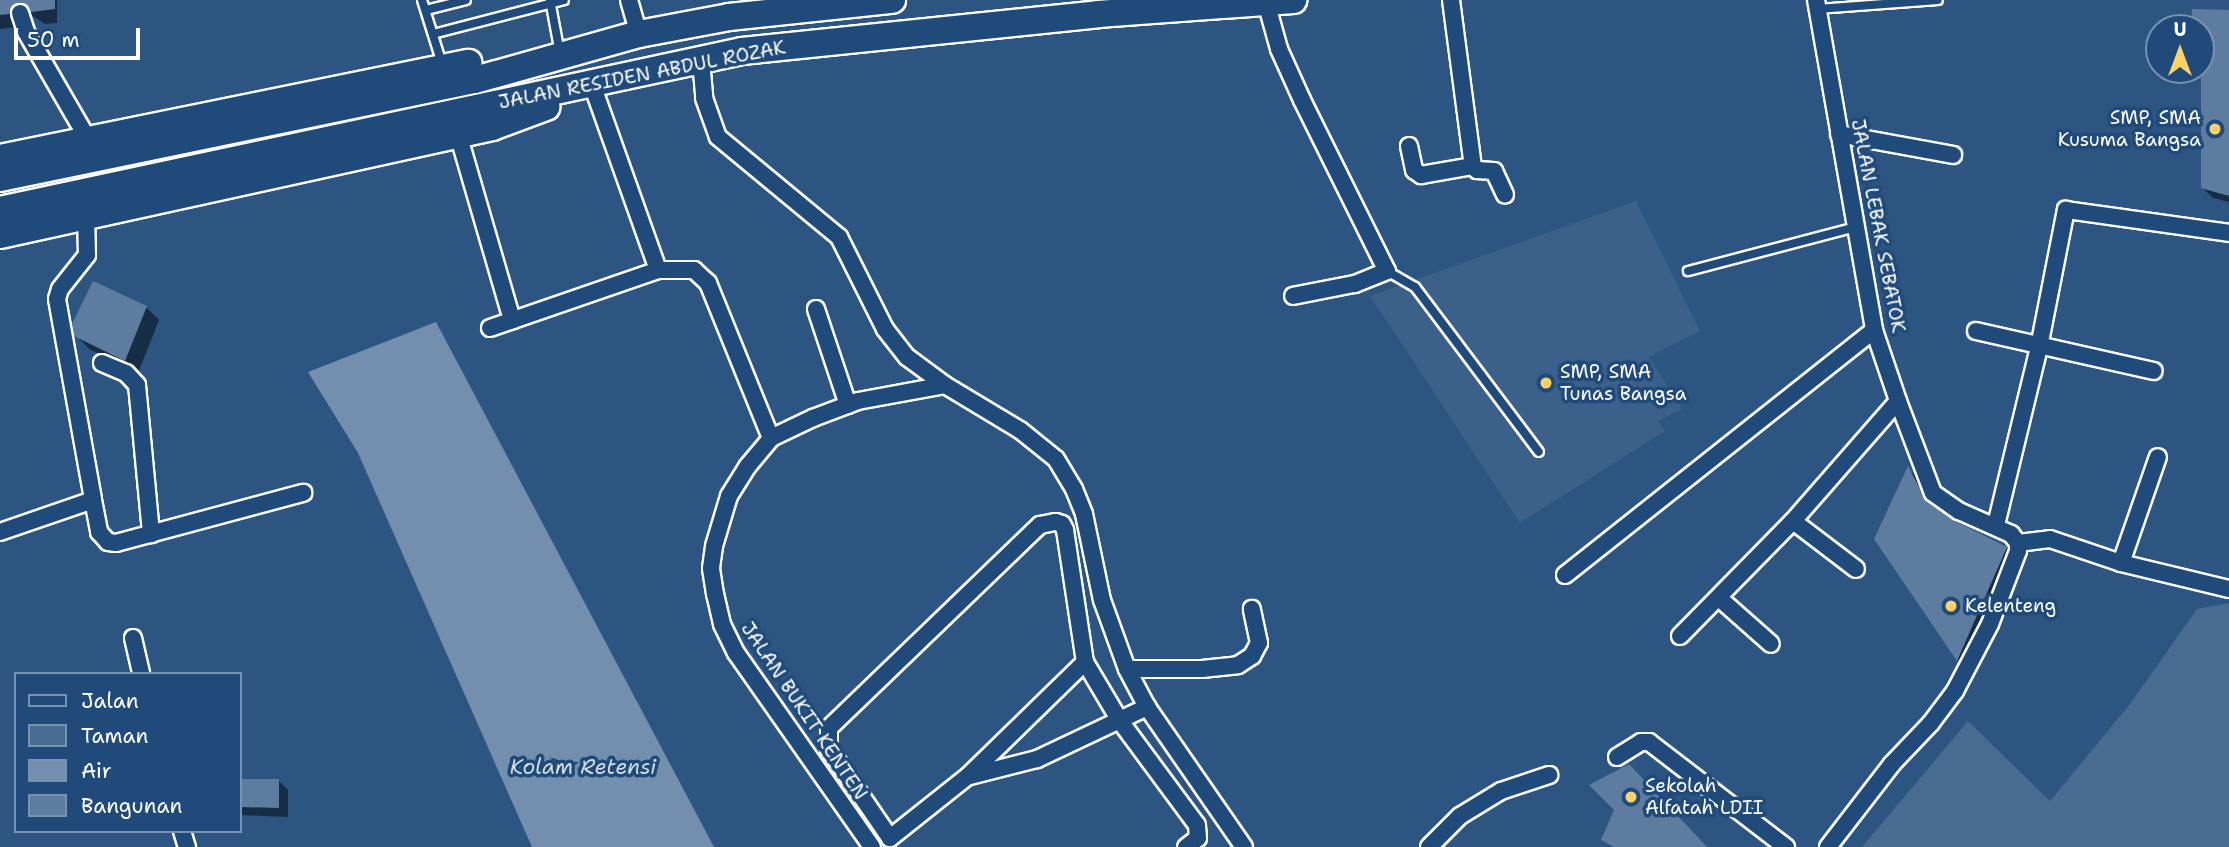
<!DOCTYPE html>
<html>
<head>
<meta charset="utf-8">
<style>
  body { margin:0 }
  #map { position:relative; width:2229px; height:847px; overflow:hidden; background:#2c5582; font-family:"Shantell Sans",sans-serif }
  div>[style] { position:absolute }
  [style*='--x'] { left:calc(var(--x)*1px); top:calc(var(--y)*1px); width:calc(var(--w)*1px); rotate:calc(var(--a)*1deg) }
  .built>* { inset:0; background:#3b618b }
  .green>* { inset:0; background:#486b92 }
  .water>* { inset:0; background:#748fad }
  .shadow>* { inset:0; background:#0007 }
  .building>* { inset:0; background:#5e7c9f }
  .roads { filter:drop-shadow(2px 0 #fff) drop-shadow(-2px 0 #fff) drop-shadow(0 2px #fff) drop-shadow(0 -2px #fff) }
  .service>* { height:8px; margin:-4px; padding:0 4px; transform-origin:4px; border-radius:4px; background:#1f4a7a }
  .minor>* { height:16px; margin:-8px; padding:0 8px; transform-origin:8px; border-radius:8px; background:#1f4a7a }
  .trunk>* { height:26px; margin:-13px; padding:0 13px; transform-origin:13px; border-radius:13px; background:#1f4a7a }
  .dots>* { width:19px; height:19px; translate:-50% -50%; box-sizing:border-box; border:4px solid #1f4a7a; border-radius:50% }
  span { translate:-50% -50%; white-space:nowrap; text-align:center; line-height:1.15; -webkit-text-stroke:7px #1f4a7a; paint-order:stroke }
  .street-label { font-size:19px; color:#fff }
  .poi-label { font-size:19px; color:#fff }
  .right { translate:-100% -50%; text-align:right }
  .left { translate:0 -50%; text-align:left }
  .water-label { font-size:21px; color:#d5dde6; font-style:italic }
  .legend { position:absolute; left:14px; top:672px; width:228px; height:161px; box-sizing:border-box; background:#1f4a7a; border:2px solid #7992af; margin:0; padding:9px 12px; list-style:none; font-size:21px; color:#fff }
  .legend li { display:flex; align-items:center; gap:14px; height:35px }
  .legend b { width:35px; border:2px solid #7992af }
  .north { position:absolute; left:2145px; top:14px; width:70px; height:70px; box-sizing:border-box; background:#1f4a7a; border:2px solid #7992af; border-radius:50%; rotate:0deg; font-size:19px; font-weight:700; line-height:28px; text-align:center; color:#fff }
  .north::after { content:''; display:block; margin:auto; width:24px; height:32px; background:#ffd166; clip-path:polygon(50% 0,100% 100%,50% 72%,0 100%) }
  .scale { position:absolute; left:14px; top:28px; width:126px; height:32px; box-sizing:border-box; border:4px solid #fff; border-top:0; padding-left:9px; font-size:21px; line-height:24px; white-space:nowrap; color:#fff; -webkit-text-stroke:5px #1f4a7a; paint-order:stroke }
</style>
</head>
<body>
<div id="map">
  <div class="built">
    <i style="clip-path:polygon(1636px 201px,1700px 331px,1649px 357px,1682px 409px,1658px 421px,1665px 431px,1520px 523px,1370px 296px)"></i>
  </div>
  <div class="green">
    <i style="clip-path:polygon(2229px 603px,2229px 847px,1862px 847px,1968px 721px,2050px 801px,2130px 704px,2197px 609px)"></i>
  </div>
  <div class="water">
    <i style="clip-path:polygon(436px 322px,714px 847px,532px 847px,358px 453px,308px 372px)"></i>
  </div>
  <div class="shadow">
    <i style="clip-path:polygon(0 0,57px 0,57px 23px,45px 24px,31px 15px,25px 20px,23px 26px,0 29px)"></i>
    <i style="clip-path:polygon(2229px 12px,2229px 202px,2213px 198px,2203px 188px,2201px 28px,2193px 28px)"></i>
    <i style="clip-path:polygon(146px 307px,159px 320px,138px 373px,89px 349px,76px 335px)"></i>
    <i style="clip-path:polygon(1908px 469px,1921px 481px,1934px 507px,1954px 522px,2006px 548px,2020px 561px,1970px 672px,1958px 660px,1876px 539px)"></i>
    <i style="clip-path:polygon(278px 780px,288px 790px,288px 817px,240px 815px,240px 781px)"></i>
  </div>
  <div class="building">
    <i style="clip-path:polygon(0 0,55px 0,55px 9px,31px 12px,27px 5px,18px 3px,12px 6px,10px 14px,0 15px)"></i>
    <i style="clip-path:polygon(2192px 9px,2229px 10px,2229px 196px,2201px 188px,2201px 28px,2191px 28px)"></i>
    <i style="clip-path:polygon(93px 281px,147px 306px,125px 361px,74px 336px,72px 324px)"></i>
    <i style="clip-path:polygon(1908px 466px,1927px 502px,1953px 520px,2007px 547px,1957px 661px,1874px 539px)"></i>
    <i style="clip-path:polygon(1629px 764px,1707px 847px,1614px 847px,1601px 840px,1614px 810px,1589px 785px)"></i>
    <i style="clip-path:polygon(240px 779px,279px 779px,279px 808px,240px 807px)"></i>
  </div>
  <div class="roads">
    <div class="service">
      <i style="--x:422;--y:0;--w:67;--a:72.6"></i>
      <i style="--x:550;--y:0;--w:49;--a:79.4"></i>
      <i style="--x:1818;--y:9;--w:120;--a:-4.3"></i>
      <i style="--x:426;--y:10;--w:41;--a:-14"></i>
      <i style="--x:433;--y:34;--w:135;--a:-14.5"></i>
      <i style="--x:1387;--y:271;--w:32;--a:30"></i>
      <i style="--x:1415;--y:287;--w:206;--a:53.1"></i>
      <i style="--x:1688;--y:271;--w:174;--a:-14.7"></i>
    </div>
    <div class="minor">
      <i style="--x:629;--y:0;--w:35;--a:74"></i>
      <i style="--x:1451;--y:0;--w:167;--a:82.5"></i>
      <i style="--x:1473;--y:166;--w:6;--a:45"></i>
      <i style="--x:1477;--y:170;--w:17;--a:3"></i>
      <i style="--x:1494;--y:171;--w:26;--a:65"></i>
      <i style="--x:1816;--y:0;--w:335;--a:80"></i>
      <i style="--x:1874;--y:330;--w:75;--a:71.3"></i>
      <i style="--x:1898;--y:401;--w:98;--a:69.2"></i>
      <i style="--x:1933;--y:493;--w:32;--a:35"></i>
      <i style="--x:1959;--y:511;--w:57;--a:23.9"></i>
      <i style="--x:2011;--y:534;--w:11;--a:52"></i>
      <i style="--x:2018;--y:543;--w:8;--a:90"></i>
      <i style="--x:2018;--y:551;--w:78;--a:111"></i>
      <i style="--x:1990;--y:624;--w:76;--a:117.6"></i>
      <i style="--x:1955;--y:691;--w:40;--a:127"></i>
      <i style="--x:1931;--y:723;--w:57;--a:133.6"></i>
      <i style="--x:1892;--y:764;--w:105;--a:127.6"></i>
      <i style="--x:1266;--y:2;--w:49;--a:74.5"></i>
      <i style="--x:1279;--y:49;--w:56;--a:65.7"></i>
      <i style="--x:1302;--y:100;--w:191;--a:63.6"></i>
      <i style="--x:1387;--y:271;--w:35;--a:158"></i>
      <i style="--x:1354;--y:284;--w:62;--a:168.9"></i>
      <i style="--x:20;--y:13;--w:20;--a:72"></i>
      <i style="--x:26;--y:32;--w:126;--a:60"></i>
      <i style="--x:701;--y:60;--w:38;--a:85"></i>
      <i style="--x:704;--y:98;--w:41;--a:70.3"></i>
      <i style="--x:718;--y:137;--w:157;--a:39.6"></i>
      <i style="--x:839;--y:237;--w:103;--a:63.4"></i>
      <i style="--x:885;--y:329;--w:36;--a:52"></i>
      <i style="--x:907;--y:357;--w:47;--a:36.4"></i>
      <i style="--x:594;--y:90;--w:191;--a:70.4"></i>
      <i style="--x:458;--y:134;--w:194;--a:73.8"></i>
      <i style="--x:1839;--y:134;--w:116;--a:10.4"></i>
      <i style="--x:1409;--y:146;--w:25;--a:78"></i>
      <i style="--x:1414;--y:170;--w:9;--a:36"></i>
      <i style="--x:1421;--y:175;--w:53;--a:-9.8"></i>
      <i style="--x:86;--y:215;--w:40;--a:88.6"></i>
      <i style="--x:87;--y:255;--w:43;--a:128.5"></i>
      <i style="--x:60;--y:289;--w:10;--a:107"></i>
      <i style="--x:57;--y:299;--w:204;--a:79.8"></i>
      <i style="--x:816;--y:309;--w:101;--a:71.6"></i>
      <i style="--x:490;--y:328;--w:178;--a:-19"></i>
      <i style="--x:658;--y:270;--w:36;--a:0"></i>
      <i style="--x:694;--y:270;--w:19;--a:43"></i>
      <i style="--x:708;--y:283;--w:167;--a:67.9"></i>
      <i style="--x:1976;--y:331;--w:182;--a:12.7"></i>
      <i style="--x:102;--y:363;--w:26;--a:23"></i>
      <i style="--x:126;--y:373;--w:16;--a:47"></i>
      <i style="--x:137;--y:385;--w:150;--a:84.6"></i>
      <i style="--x:1793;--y:521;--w:79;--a:37.3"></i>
      <i style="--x:1056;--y:522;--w:6;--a:18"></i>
      <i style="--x:1062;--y:524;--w:7;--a:63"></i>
      <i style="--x:1065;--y:530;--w:134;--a:81.4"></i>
      <i style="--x:1085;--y:662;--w:163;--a:135.7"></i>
      <i style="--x:968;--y:776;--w:100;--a:141.5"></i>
      <i style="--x:890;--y:838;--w:108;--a:-124.4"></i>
      <i style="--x:829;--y:749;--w:21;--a:-90"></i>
      <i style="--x:829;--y:728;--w:293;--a:-43.9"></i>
      <i style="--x:1040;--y:525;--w:16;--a:-11"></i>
      <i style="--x:1996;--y:525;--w:183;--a:-76.4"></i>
      <i style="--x:2039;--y:347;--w:140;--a:-78.9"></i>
      <i style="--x:2066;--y:210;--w:165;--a:8"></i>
      <i style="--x:0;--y:532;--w:98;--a:-19"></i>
      <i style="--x:93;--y:500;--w:33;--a:79"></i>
      <i style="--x:99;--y:532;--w:13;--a:48"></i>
      <i style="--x:108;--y:542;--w:8;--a:7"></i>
      <i style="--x:116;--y:543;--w:194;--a:-15"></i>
      <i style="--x:2018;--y:543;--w:32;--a:-7"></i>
      <i style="--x:2050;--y:539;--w:75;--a:18.7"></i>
      <i style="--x:2121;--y:563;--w:111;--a:13.5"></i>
      <i style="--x:2121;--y:563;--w:112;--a:-70.8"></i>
      <i style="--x:1565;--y:575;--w:394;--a:-38.4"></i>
      <i style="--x:1719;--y:598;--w:69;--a:41.5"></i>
      <i style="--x:1680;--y:636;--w:161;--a:-45.5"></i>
      <i style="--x:1793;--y:521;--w:159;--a:-48.8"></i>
      <i style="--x:133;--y:638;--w:37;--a:77"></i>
      <i style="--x:1085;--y:662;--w:69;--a:59.3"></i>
      <i style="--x:1120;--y:721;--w:129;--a:53.5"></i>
      <i style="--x:1197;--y:825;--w:13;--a:86"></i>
      <i style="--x:1198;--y:838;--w:15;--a:143"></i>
      <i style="--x:1127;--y:669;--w:75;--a:0"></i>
      <i style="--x:1202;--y:669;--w:36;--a:-6"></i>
      <i style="--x:1238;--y:665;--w:17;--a:-33"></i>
      <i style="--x:1252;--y:656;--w:15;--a:-62"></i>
      <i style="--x:1259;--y:643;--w:35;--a:-102"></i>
      <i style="--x:1617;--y:757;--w:28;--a:-32"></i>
      <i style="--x:1641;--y:742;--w:8;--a:0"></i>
      <i style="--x:1649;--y:742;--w:173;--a:37.5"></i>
      <i style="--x:970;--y:776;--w:69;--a:-14.2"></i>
      <i style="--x:1037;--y:759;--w:122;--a:-25.3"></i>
      <i style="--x:182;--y:831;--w:17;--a:73"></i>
      <i style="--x:872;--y:847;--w:237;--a:-125"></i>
      <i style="--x:736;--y:653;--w:32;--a:-116"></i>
      <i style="--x:722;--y:624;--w:31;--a:-103"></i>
      <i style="--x:715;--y:594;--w:26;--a:-99"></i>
      <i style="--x:711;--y:568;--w:22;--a:-82"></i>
      <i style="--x:714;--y:546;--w:52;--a:-73.3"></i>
      <i style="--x:729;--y:496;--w:34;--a:-58"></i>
      <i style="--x:747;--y:467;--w:38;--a:-50"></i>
      <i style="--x:771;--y:438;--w:47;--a:-25.5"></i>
      <i style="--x:813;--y:418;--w:48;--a:-20.7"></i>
      <i style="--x:858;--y:401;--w:88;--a:-10.4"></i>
      <i style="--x:945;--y:385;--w:87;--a:31"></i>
      <i style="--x:1020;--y:430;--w:46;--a:38.9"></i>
      <i style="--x:1056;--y:459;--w:35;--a:59"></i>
      <i style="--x:1074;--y:489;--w:27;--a:68"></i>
      <i style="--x:1084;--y:514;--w:88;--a:78.2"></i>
      <i style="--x:1102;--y:600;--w:73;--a:70.1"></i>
      <i style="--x:1127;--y:669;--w:43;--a:62.2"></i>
      <i style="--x:1147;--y:707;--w:170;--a:55.3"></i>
      <i style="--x:1429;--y:847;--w:44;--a:-45"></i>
      <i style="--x:1460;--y:816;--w:48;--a:-31.4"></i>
      <i style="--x:1501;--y:791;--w:51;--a:-18.4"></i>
    </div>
    <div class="trunk">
      <i style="--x:0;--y:158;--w:478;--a:-11.5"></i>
      <i style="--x:0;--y:178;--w:485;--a:-11.7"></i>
      <i style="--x:475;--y:80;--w:170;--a:-15.7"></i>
      <i style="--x:639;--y:34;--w:92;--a:-10.7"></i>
      <i style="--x:729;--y:17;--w:164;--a:-6"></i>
      <i style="--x:0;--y:210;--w:759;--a:-12.09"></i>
      <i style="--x:742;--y:51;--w:358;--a:-5.9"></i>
      <i style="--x:1098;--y:14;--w:196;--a:-4.1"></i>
      <i style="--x:0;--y:235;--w:504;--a:-12.38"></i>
      <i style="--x:492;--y:127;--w:58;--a:-20.3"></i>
    </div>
  </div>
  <div class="dots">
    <i style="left:2215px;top:129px;background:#ffd166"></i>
    <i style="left:1546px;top:383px;background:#ffd166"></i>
    <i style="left:1951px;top:606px;background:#ffd166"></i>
    <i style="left:1631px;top:797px;background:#ffd166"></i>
  </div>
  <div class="street-label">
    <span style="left:642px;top:75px;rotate:-11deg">JALAN RESIDEN ABDUL ROZAK</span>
    <span style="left:1878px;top:226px;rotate:79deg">JALAN LEBAK SEBATOK</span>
    <span style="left:804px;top:711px;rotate:56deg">JALAN BUKIT KENTEN</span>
  </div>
  <div class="poi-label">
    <span class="right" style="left:2201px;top:129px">SMP, SMA<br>Kusuma Bangsa</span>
    <span class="left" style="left:1560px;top:383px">SMP, SMA<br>Tunas Bangsa</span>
    <span class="left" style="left:1965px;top:606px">Kelenteng</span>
    <span class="left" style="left:1645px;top:797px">Sekolah<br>Alfatah LDII</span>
  </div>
  <div class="water-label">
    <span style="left:583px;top:767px">Kolam Retensi</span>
  </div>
  <ul class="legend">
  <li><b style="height:9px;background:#1f4a7a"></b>Jalan</li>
  <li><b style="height:19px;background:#486b92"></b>Taman</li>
  <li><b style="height:19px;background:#748fad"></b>Air</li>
  <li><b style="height:19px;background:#5e7c9f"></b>Bangunan</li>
  </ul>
  <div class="north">U</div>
  <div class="scale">50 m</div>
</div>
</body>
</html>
